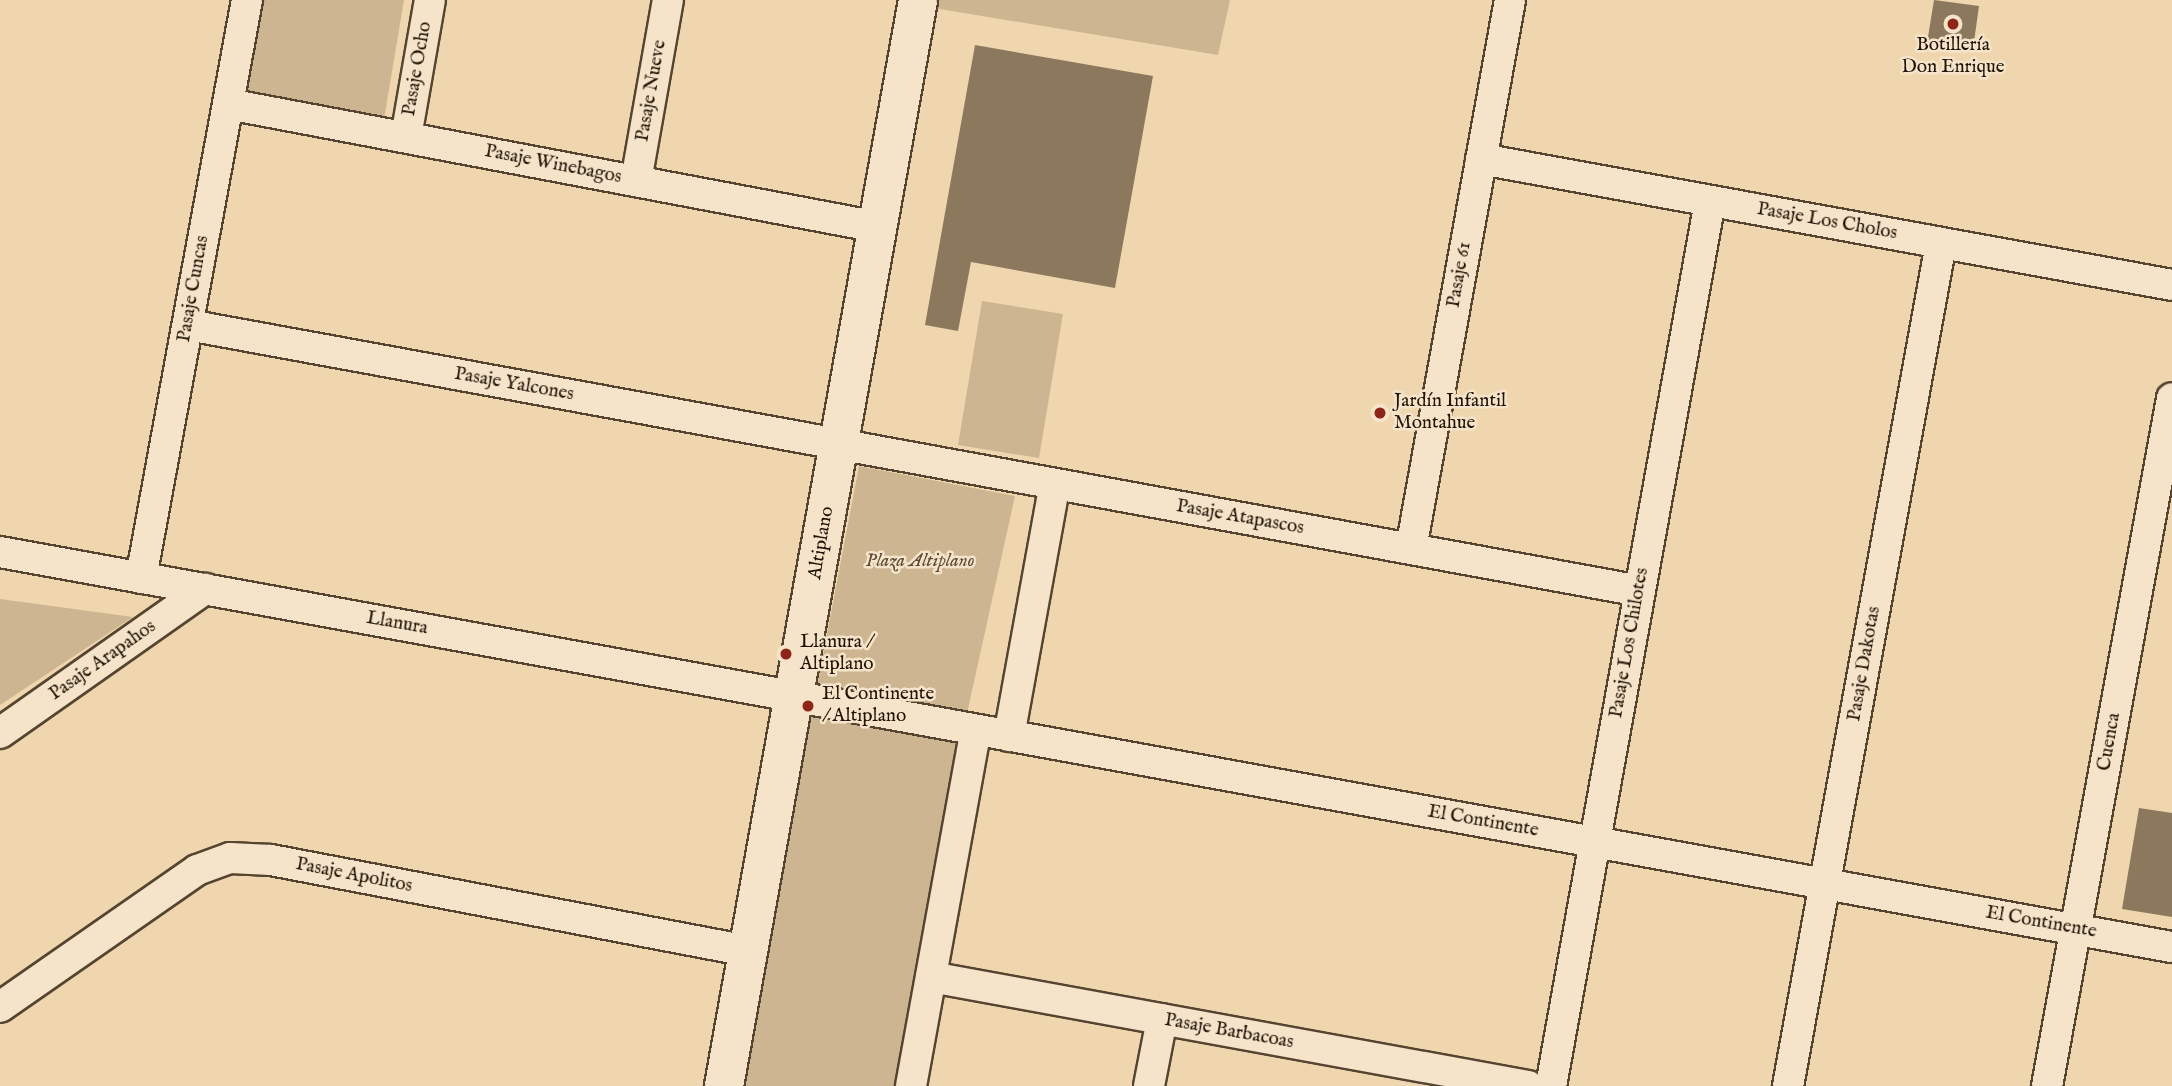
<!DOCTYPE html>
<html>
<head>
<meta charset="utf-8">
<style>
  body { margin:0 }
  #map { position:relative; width:2172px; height:1086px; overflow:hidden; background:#f0d6ae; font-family:"IM FELL English",serif }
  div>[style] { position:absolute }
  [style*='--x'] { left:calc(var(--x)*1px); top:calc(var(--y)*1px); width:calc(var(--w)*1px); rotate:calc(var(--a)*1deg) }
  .green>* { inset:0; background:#cdb591 }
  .building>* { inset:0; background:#8c795d }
  .roads { filter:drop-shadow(2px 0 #544430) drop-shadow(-2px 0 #544430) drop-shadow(0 2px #544430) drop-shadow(0 -2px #544430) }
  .street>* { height:30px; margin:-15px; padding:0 15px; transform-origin:15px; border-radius:15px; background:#f5e4ca }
  .secondary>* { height:38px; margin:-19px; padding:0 19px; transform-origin:19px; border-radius:19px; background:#f5e4ca }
  .dots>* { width:19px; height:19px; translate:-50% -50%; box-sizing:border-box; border:4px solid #f5e4ca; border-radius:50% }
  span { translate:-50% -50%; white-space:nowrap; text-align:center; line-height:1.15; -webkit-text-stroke:5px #f5e4ca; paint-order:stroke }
  .poi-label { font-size:19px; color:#201406 }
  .left { translate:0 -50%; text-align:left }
  .street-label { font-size:19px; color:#201406 }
  .park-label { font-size:19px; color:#5d4c37; font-style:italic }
</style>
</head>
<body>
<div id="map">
  <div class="green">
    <i style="clip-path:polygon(262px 0,404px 0,384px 119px,246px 96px)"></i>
    <i style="clip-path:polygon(936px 0,1230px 0,1218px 55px,934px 8px)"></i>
    <i style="clip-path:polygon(982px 301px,1063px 314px,1039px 458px,958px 445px)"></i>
    <i style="clip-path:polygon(859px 466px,1015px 496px,964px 727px,895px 1086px,741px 1086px)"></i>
    <i style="clip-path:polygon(0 599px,133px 617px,0 705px)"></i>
  </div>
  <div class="building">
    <i style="clip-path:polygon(1934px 0,1979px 6px,1973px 49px,1927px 43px)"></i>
    <i style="clip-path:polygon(975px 45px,1153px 76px,1115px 288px,971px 262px,958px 331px,925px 325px)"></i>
    <i style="clip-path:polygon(2139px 808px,2172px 813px,2172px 917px,2122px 909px)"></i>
  </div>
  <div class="roads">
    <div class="street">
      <i style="--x:228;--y:104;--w:662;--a:10.72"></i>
      <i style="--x:406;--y:137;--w:139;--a:-80.1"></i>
      <i style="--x:1481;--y:159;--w:702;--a:10.33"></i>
      <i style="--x:636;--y:181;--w:184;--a:-80"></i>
      <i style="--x:188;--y:325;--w:1476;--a:10.38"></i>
      <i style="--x:1411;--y:549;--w:558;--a:-79.78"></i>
      <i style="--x:0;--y:552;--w:2208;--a:10.31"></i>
      <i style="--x:141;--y:578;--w:588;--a:-79.61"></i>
      <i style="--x:0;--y:733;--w:251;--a:-35.1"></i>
      <i style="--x:1009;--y:736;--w:256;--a:-79.7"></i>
      <i style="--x:931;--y:977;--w:607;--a:10.35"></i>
      <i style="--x:0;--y:1007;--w:240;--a:-34.8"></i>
      <i style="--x:197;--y:870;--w:35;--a:-20"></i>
      <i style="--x:230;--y:858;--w:41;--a:2.8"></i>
      <i style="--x:271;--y:860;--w:486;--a:10.8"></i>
      <i style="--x:911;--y:1086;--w:362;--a:-79.7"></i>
      <i style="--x:1149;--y:1086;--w:68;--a:-79"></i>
      <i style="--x:1551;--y:1086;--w:899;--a:-79.81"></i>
      <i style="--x:1788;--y:1086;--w:857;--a:-79.71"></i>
      <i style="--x:2047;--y:1086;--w:699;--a:-79.7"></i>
    </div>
    <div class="secondary">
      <i style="--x:724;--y:1086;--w:1103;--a:-79.87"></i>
    </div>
  </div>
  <div class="dots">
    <i style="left:1953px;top:24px;background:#8f2418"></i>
    <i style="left:1380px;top:413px;background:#8f2418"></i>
    <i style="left:786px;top:654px;background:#8f2418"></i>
    <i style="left:808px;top:706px;background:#8f2418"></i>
  </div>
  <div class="poi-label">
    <span style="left:1953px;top:57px">Botillería<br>Don Enrique</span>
    <span class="left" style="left:1394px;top:413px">Jardín Infantil<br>Montahue</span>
    <span class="left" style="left:800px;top:654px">Llanura /<br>Altiplano</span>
    <span class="left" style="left:822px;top:706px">El Continente<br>/ Altiplano</span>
  </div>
  <div class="street-label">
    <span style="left:418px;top:69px;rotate:-80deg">Pasaje Ocho</span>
    <span style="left:652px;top:91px;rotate:-80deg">Pasaje Nueve</span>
    <span style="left:553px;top:165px;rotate:11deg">Pasaje Winebagos</span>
    <span style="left:1827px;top:222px;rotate:10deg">Pasaje Los Cholos</span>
    <span style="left:1460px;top:275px;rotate:-80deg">Pasaje 61</span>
    <span style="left:194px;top:289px;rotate:-80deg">Pasaje Cuncas</span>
    <span style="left:514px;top:385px;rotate:10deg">Pasaje Yalcones</span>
    <span style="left:1240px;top:518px;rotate:10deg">Pasaje Atapascos</span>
    <span style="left:822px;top:543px;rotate:-80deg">Altiplano</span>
    <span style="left:397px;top:624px;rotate:10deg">Llanura</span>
    <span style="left:1630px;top:643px;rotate:-80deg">Pasaje Los Chilotes</span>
    <span style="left:103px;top:661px;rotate:-35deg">Pasaje Arapahos</span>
    <span style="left:1865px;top:664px;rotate:-80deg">Pasaje Dakotas</span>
    <span style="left:2110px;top:742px;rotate:-80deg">Cuenca</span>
    <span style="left:1483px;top:822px;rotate:10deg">El Continente</span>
    <span style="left:354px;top:876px;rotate:11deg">Pasaje Apolitos</span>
    <span style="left:2041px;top:923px;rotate:10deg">El Continente</span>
    <span style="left:1229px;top:1032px;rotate:10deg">Pasaje Barbacoas</span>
  </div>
  <div class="park-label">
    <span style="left:920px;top:562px">Plaza Altiplano</span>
  </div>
</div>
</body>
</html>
